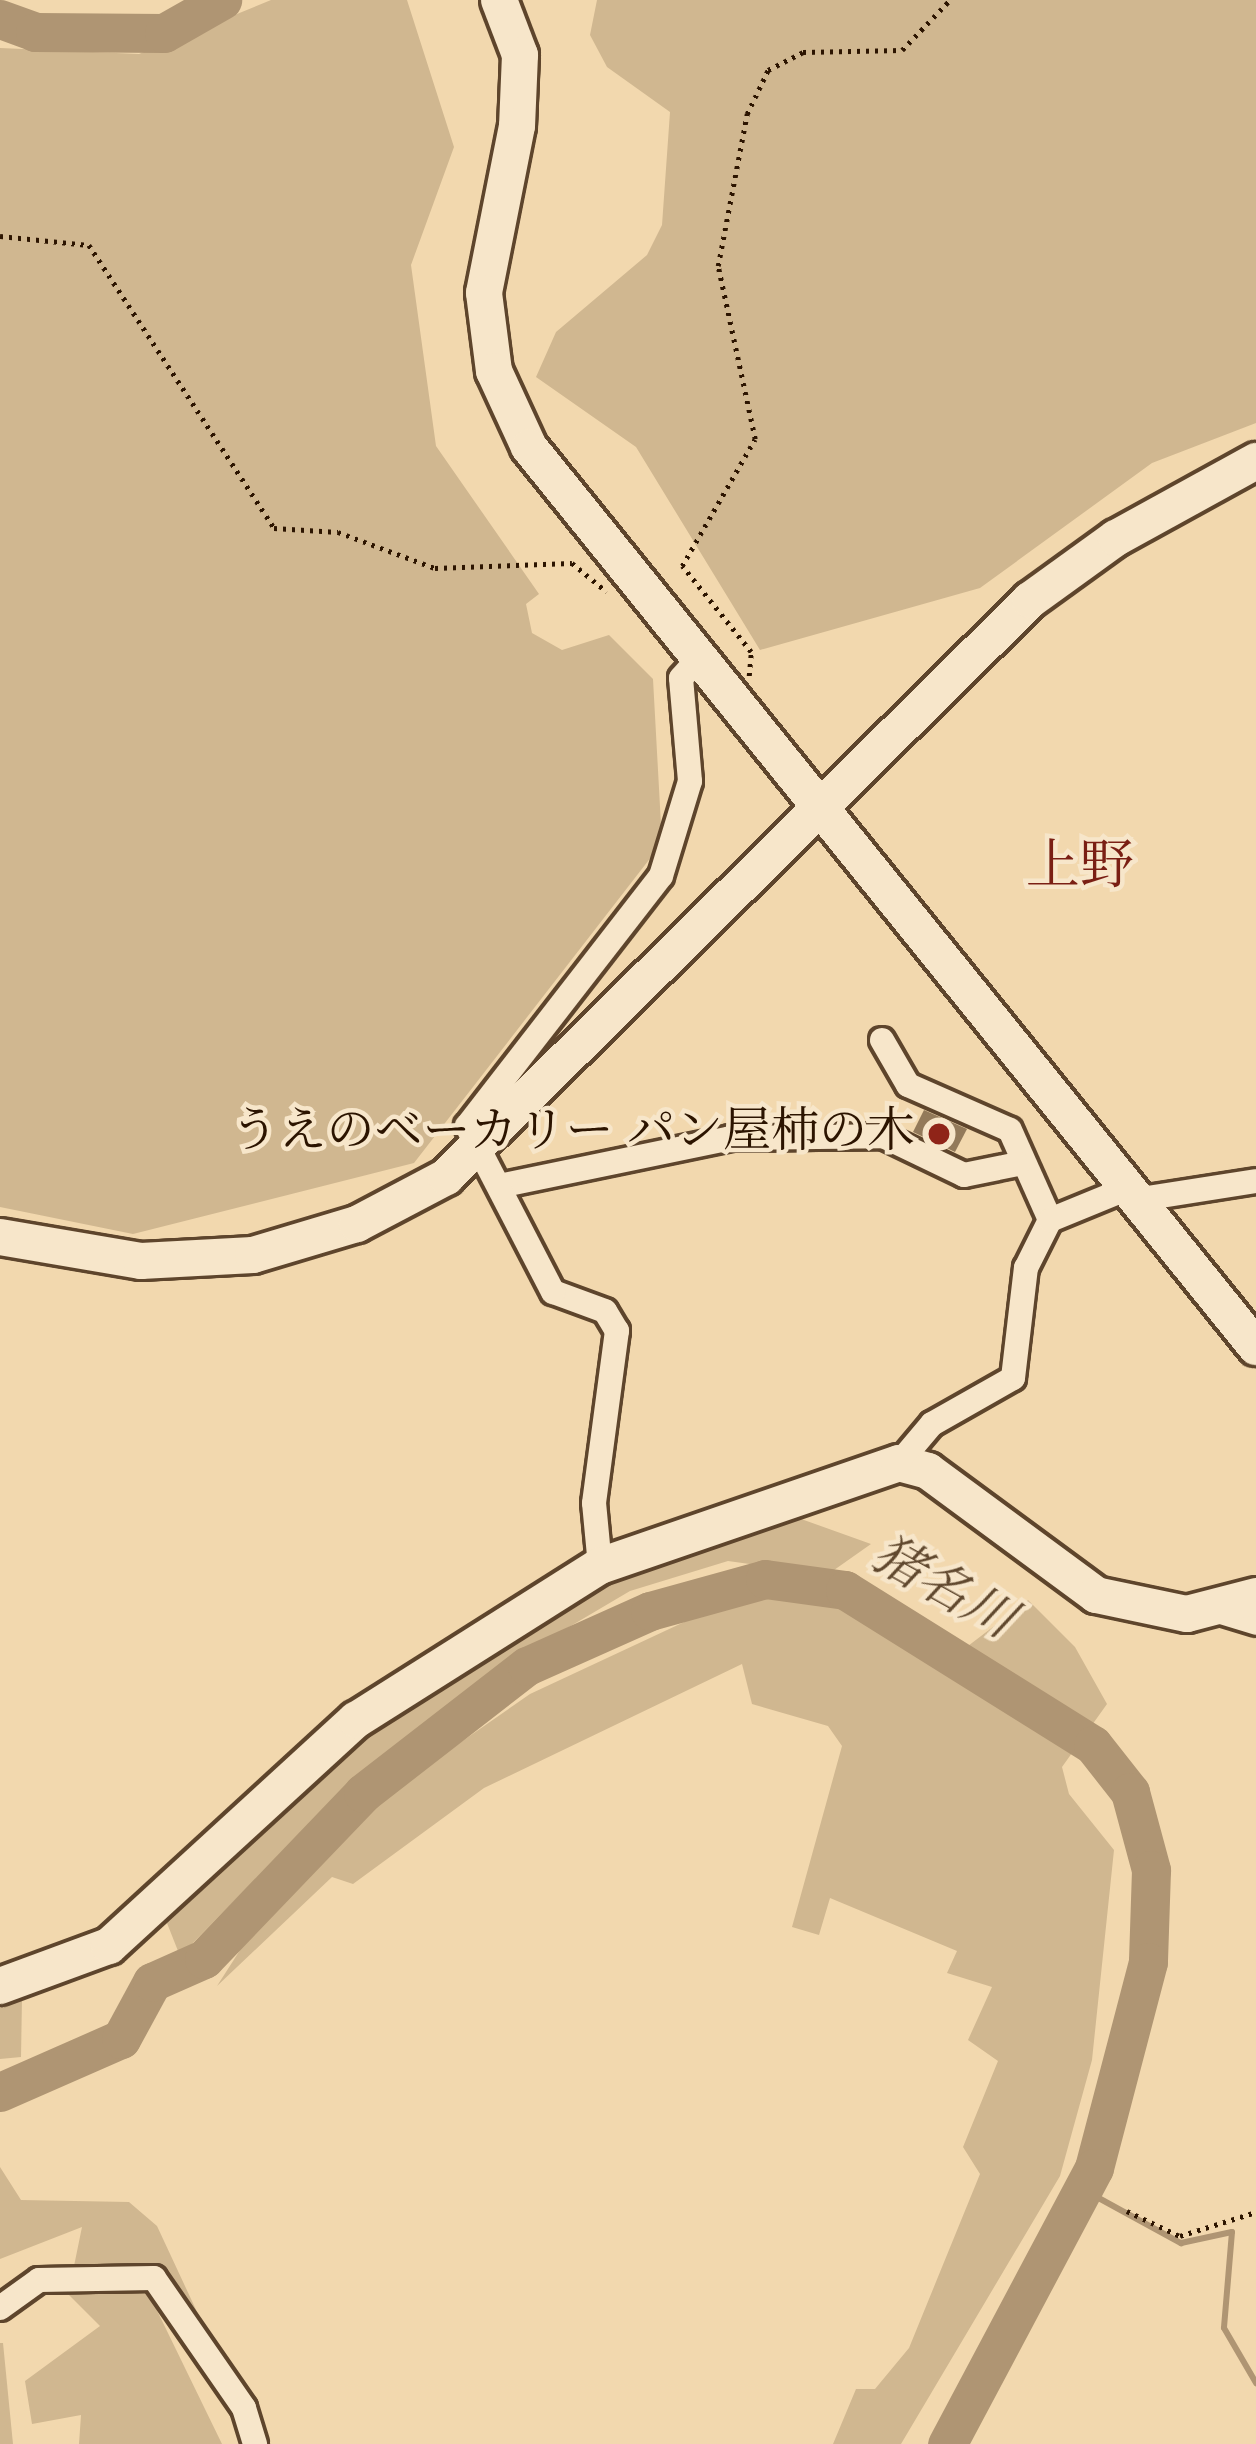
<!DOCTYPE html>
<html>
<head>
<meta charset="utf-8">
<style>
  body { margin:0 }
  #map { position:relative; width:1256px; height:2444px; overflow:hidden; background:#f2d8ae; font-family:"Old Standard TT","Noto Serif JP",serif }
  div>[style] { position:absolute }
  [style*='--x'] { left:calc(var(--x)*1px); top:calc(var(--y)*1px); width:calc(var(--w)*1px); rotate:calc(var(--a)*1deg) }
  .green>* { inset:0; background:#d0b790 }
  .stream>* { height:6px; margin:-3px; padding:0 3px; transform-origin:3px; border-radius:3px; background:#af9573 }
  .river>* { height:39px; margin:-19.5px; padding:0 19.5px; transform-origin:19.5px; border-radius:19.5px; background:#af9573 }
  .building>* { inset:0; background:#937a5a }
  .path>* { height:4.5px; margin-top:-2.25px; transform-origin:0; background:repeating-linear-gradient(90deg,#2c1400 0 3px,transparent 0 9px) }
  .roads { filter:drop-shadow(3px 0 #5e452c) drop-shadow(-3px 0 #5e452c) drop-shadow(0 3px #5e452c) drop-shadow(0 -3px #5e452c) }
  .street>* { height:24px; margin:-12px; padding:0 12px; transform-origin:12px; border-radius:12px; background:#f7e6ca }
  .secondary>* { height:36px; margin:-18px; padding:0 18px; transform-origin:18px; border-radius:18px; background:#f7e6ca }
  .dots>* { width:33px; height:33px; translate:-50% -50%; box-sizing:border-box; border:6px solid #f7e6ca; border-radius:50% }
  span { translate:-50% -50%; white-space:nowrap; text-align:center; line-height:1.15; -webkit-text-stroke:9px #f7e6ca; paint-order:stroke }
  .poi-label { font-size:48px; color:#2c1400 }
  .right { translate:-100% -50%; text-align:right }
  .water-label { font-size:51px; color:#60482e; font-style:italic }
  .quarter-label { font-size:54px; color:#7a1f14 }
</style>
</head>
<body>
<div id="map">
  <div class="green">
    <i style="clip-path:polygon(271px 0,407px 0,454px 147px,411px 265px,436px 446px,539px 594px,526px 604px,532px 633px,562px 650px,609px 635px,653px 679px,662px 843px,414px 1163px,133px 1234px,0 1207px,0 48px,139px 54px)"></i>
    <i style="clip-path:polygon(597px 0,1256px 0,1256px 423px,1152px 463px,980px 588px,760px 650px,636px 447px,536px 377px,556px 332px,647px 255px,662px 225px,670px 112px,607px 67px,590px 35px)"></i>
    <i style="clip-path:polygon(790px 1515px,871px 1544px,827px 1575px,728px 1561px,630px 1591px,498px 1669px,338px 1795px,180px 1956px,163px 1913px,344px 1740px,622px 1572px)"></i>
    <i style="clip-path:polygon(742px 1595px,847px 1599px,951px 1659px,1028px 1600px,1075px 1647px,1107px 1704px,1062px 1767px,1069px 1794px,1114px 1850px,1092px 2060px,1060px 2176px,901px 2444px,833px 2444px,856px 2389px,875px 2389px,909px 2348px,980px 2174px,963px 2147px,998px 2061px,968px 2040px,992px 1987px,947px 1973px,957px 1951px,830px 1898px,819px 1935px,792px 1927px,842px 1746px,828px 1726px,752px 1704px,742px 1664px,484px 1788px,353px 1884px,332px 1877px,217px 1986px,260px 1919px,366px 1808px,530px 1694px)"></i>
    <i style="clip-path:polygon(22px 1998px,21px 2057px,0 2059px,0 2003px)"></i>
    <i style="clip-path:polygon(0 2167px,21px 2200px,129px 2202px,157px 2226px,205px 2329px,197px 2332px,157px 2268px,74px 2266px,82px 2227px,0 2259px)"></i>
    <i style="clip-path:polygon(63px 2289px,148px 2292px,222px 2444px,79px 2444px,81px 2415px,32px 2424px,25px 2381px,100px 2326px)"></i>
    <i style="clip-path:polygon(0 2343px,3px 2343px,13px 2444px,0 2444px)"></i>
  </div>
  <div class="stream">
    <i style="--x:1084;--y:2190;--w:111;--a:28.7"></i>
    <i style="--x:1181;--y:2243;--w:52;--a:-12.2"></i>
    <i style="--x:1232;--y:2232;--w:96;--a:94.8"></i>
    <i style="--x:1224;--y:2328;--w:64;--a:59.8"></i>
  </div>
  <div class="river">
    <i style="--x:0;--y:19;--w:37;--a:20"></i>
    <i style="--x:35;--y:32;--w:129;--a:0.4"></i>
    <i style="--x:164;--y:33;--w:67;--a:-29.6"></i>
    <i style="--x:0;--y:2092;--w:132;--a:-23.7"></i>
    <i style="--x:121;--y:2039;--w:65;--a:-61.5"></i>
    <i style="--x:152;--y:1982;--w:57;--a:-23.9"></i>
    <i style="--x:204;--y:1959;--w:230;--a:-46.2"></i>
    <i style="--x:363;--y:1793;--w:207;--a:-37.8"></i>
    <i style="--x:527;--y:1666;--w:135;--a:-24.1"></i>
    <i style="--x:650;--y:1611;--w:119;--a:-15.5"></i>
    <i style="--x:765;--y:1579;--w:81;--a:7.8"></i>
    <i style="--x:845;--y:1590;--w:292;--a:32"></i>
    <i style="--x:1093;--y:1745;--w:60;--a:51.8"></i>
    <i style="--x:1130;--y:1792;--w:81;--a:74.9"></i>
    <i style="--x:1151;--y:1870;--w:92;--a:91.9"></i>
    <i style="--x:1148;--y:1962;--w:213;--a:104.7"></i>
    <i style="--x:1094;--y:2168;--w:313;--a:118"></i>
  </div>
  <div class="building">
    <i style="clip-path:polygon(924px 1110px,967px 1129px,955px 1152px,913px 1132px)"></i>
  </div>
  <div class="path">
    <i style="--x:0;--y:236;--w:89;--a:5.8"></i>
    <i style="--x:89;--y:245;--w:338;--a:56.8"></i>
    <i style="--x:274;--y:528;--w:64;--a:3.6"></i>
    <i style="--x:338;--y:532;--w:103;--a:20.4"></i>
    <i style="--x:435;--y:568;--w:137;--a:-2.1"></i>
    <i style="--x:572;--y:563;--w:45;--a:39.6"></i>
    <i style="--x:749;--y:676;--w:24;--a:-85"></i>
    <i style="--x:751;--y:652;--w:110;--a:-128.7"></i>
    <i style="--x:682;--y:566;--w:146;--a:-60.1"></i>
    <i style="--x:755;--y:439;--w:177;--a:-102.1"></i>
    <i style="--x:718;--y:266;--w:155;--a:-79.2"></i>
    <i style="--x:747;--y:114;--w:49;--a:-64.5"></i>
    <i style="--x:768;--y:70;--w:39;--a:-27"></i>
    <i style="--x:803;--y:52;--w:99;--a:-1.2"></i>
    <i style="--x:902;--y:50;--w:69;--a:-46.2"></i>
    <i style="--x:1127;--y:2211;--w:59;--a:25.3"></i>
    <i style="--x:1180;--y:2236;--w:80;--a:-17.5"></i>
  </div>
  <div class="roads">
    <div class="street">
      <i style="--x:882;--y:1040;--w:52;--a:60"></i>
      <i style="--x:908;--y:1085;--w:111;--a:23.8"></i>
      <i style="--x:1010;--y:1130;--w:98;--a:66"></i>
      <i style="--x:504;--y:1185;--w:231;--a:-11.7"></i>
      <i style="--x:730;--y:1138;--w:153;--a:-0.7"></i>
      <i style="--x:883;--y:1136;--w:90;--a:25.7"></i>
      <i style="--x:964;--y:1175;--w:55;--a:-11.5"></i>
      <i style="--x:1135;--y:1200;--w:122;--a:-8.9"></i>
      <i style="--x:899;--y:1463;--w:51;--a:-49.8"></i>
      <i style="--x:932;--y:1424;--w:93;--a:-29.6"></i>
      <i style="--x:1013;--y:1378;--w:111;--a:-83.3"></i>
      <i style="--x:1026;--y:1268;--w:54;--a:-63.4"></i>
      <i style="--x:1050;--y:1220;--w:82;--a:-22.2"></i>
      <i style="--x:600;--y:1566;--w:63;--a:-95.4"></i>
      <i style="--x:594;--y:1503;--w:174;--a:-82.4"></i>
      <i style="--x:617;--y:1331;--w:23;--a:-121"></i>
      <i style="--x:605;--y:1311;--w:55;--a:-159.9"></i>
      <i style="--x:553;--y:1292;--w:187;--a:-117.4"></i>
      <i style="--x:467;--y:1126;--w:316;--a:-52.2"></i>
      <i style="--x:661;--y:876;--w:99;--a:-73"></i>
      <i style="--x:690;--y:781;--w:103;--a:-95"></i>
      <i style="--x:681;--y:678;--w:28;--a:-48"></i>
      <i style="--x:1221;--y:1612;--w:37;--a:17"></i>
      <i style="--x:0;--y:2308;--w:48;--a:-35.7"></i>
      <i style="--x:39;--y:2280;--w:115;--a:-1"></i>
      <i style="--x:154;--y:2278;--w:158;--a:55.3"></i>
      <i style="--x:244;--y:2408;--w:38;--a:73"></i>
    </div>
    <div class="secondary">
      <i style="--x:499;--y:0;--w:59;--a:69.1"></i>
      <i style="--x:520;--y:55;--w:71;--a:92.4"></i>
      <i style="--x:517;--y:126;--w:170;--a:101.2"></i>
      <i style="--x:484;--y:293;--w:79;--a:82.7"></i>
      <i style="--x:494;--y:371;--w:84;--a:65.3"></i>
      <i style="--x:529;--y:447;--w:1157;--a:51.07"></i>
      <i style="--x:0;--y:1237;--w:143;--a:9.7"></i>
      <i style="--x:141;--y:1261;--w:112;--a:-3.1"></i>
      <i style="--x:253;--y:1255;--w:109;--a:-16.6"></i>
      <i style="--x:357;--y:1224;--w:101;--a:-27.8"></i>
      <i style="--x:446;--y:1177;--w:821;--a:-44.65"></i>
      <i style="--x:1030;--y:600;--w:106;--a:-35.8"></i>
      <i style="--x:1116;--y:538;--w:160;--a:-28.8"></i>
      <i style="--x:0;--y:1986;--w:116;--a:-20.2"></i>
      <i style="--x:109;--y:1946;--w:335;--a:-42.5"></i>
      <i style="--x:356;--y:1720;--w:289;--a:-32.3"></i>
      <i style="--x:600;--y:1566;--w:316;--a:-19"></i>
      <i style="--x:899;--y:1463;--w:30;--a:15"></i>
      <i style="--x:928;--y:1471;--w:209;--a:36.4"></i>
      <i style="--x:1096;--y:1595;--w:93;--a:11.8"></i>
      <i style="--x:1187;--y:1614;--w:71;--a:-14.6"></i>
    </div>
  </div>
  <div class="dots">
    <i style="left:939px;top:1134px;background:#8f2418"></i>
  </div>
  <div class="poi-label">
    <span class="right" style="left:915px;top:1134px">うえのベーカリー パン屋柿の木</span>
  </div>
  <div class="water-label">
    <span style="left:942px;top:1590px;rotate:29deg">猪名川</span>
  </div>
  <div class="quarter-label">
    <span style="left:1080px;top:869px">上野</span>
  </div>
</div>
</body>
</html>
